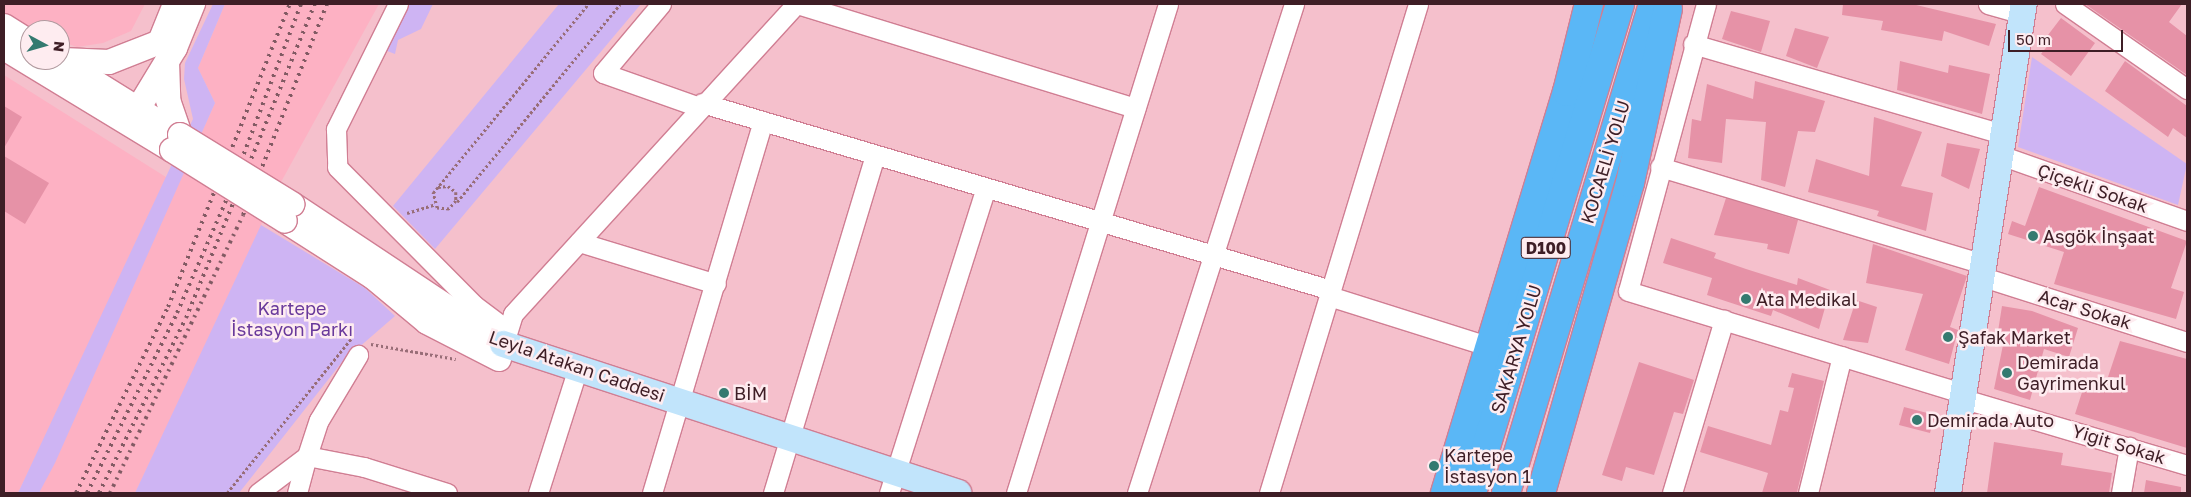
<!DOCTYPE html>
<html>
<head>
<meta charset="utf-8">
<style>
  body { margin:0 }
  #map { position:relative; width:2191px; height:497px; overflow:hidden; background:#f5c0cc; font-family:"Golos Text",sans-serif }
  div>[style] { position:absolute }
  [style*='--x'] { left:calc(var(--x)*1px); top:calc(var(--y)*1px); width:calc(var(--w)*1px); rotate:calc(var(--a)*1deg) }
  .built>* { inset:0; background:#fdb1c3 }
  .green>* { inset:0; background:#ceb4f3 }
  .building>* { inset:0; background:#e692a7 }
  .path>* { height:2.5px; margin-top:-1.25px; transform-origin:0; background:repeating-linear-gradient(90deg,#986d77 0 2.5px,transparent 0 5px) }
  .roads { filter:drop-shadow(1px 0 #d07e93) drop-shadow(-1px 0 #d07e93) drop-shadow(0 1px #d07e93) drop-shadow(0 -1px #d07e93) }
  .minor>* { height:19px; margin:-9.5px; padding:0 9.5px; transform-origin:9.5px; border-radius:9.5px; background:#fff }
  .tertiary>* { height:24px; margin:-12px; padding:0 12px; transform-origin:12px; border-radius:12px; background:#fff }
  .secondary>* { height:26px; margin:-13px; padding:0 13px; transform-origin:13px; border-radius:13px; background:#c1e4fb }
  .trunk>* { height:28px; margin:-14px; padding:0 14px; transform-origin:14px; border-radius:14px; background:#5ab7f6 }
  .rail>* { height:4px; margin-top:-2px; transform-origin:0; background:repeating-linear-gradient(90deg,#815a63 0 2.5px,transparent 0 7.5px) }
  .bridges { filter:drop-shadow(1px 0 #d07e93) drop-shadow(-1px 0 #d07e93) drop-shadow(0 1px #d07e93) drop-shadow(0 -1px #d07e93) }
  .tertiary-bridge>* { height:24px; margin:-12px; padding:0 12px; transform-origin:12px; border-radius:12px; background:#fff }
  .dots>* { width:14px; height:14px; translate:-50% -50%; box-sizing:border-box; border:2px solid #feecf0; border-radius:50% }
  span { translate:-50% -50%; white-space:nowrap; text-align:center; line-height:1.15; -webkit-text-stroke:5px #feecf0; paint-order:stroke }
  .shield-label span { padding:1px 4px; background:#feecf0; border:1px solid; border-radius:4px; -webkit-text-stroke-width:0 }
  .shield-label { font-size:16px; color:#3e1e26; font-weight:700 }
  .street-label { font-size:18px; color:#3e1e26 }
  .poi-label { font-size:18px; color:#3e1e26 }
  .left { translate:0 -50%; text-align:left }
  .park-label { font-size:18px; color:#69399b }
  .frame { position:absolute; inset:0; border:5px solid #3e1e26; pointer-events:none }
  .north { position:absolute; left:20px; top:20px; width:50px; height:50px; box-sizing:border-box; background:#feecf0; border:1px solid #b19a9f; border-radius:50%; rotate:96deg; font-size:14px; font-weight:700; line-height:20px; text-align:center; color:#3e1e26 }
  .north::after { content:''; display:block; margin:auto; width:18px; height:22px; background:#347a70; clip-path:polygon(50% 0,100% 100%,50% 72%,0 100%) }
  .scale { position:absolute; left:2008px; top:30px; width:115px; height:22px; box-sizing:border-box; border:2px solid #3e1e26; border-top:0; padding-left:6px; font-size:15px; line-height:18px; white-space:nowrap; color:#3e1e26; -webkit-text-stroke:4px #feecf0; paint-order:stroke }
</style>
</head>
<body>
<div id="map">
  <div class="built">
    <i style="clip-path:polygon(4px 4px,145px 4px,131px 31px,103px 43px,77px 47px,60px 41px,60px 30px,32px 30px,4px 13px)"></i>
    <i style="clip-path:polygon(225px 4px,379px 4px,270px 202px,243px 271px,135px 493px,39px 493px,215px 103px,198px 68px)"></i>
    <i style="clip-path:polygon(4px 75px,169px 179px,18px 493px,4px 493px)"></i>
  </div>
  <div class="green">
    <i style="clip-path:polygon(213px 4px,225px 4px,198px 68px,215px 103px,55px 463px,39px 493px,18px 493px,193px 119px,184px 79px,185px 63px)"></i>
    <i style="clip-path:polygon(404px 4px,433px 4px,421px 29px,398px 40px,395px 54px,382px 49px)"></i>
    <i style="clip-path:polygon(559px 4px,641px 4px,435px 249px,393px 206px)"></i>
    <i style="clip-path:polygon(2032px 57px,2187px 164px,2178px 205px,2018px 147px)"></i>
    <i style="clip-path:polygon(261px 225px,365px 288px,395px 316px,342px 362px,239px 493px,135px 493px)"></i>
  </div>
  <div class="building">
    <i style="clip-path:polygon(1843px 4px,1912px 4px,1996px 24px,1989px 46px,1944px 31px,1942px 41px,1881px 30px,1883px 21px,1842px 15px)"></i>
    <i style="clip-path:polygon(2085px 4px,2182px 4px,2169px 22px,2187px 36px,2187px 75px)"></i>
    <i style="clip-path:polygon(1731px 11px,1770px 21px,1761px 52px,1722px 39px)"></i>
    <i style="clip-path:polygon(2061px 18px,2095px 43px,2071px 76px,2041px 54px,2053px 39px,2048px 35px)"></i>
    <i style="clip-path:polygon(1795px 28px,1829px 37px,1817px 68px,1786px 56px)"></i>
    <i style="clip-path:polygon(1900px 61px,1948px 73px,1949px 65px,1990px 74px,1982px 114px,1897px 90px)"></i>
    <i style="clip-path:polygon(2125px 61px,2187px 106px,2187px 138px,2173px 128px,2168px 137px,2105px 91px)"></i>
    <i style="clip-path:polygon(1755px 81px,1825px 101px,1815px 132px,1798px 131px,1785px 187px,1761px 180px,1766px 122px,1726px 119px,1722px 163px,1688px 158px,1692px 119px,1701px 121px,1707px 84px,1753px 99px)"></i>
    <i style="clip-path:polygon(4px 106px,22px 117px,4px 148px)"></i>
    <i style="clip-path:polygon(1874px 117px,1922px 132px,1901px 186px,1933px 193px,1926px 231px,1877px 216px,1879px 211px,1808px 192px,1816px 159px,1869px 176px)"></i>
    <i style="clip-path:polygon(1947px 143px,1980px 149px,1969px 189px,1941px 176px)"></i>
    <i style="clip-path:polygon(4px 156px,49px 183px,25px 224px,4px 211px)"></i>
    <i style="clip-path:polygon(2039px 187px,2187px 241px,2171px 288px,2184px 292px,2176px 319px,2054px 284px,2064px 252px,2008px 234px,2012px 221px,2025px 226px)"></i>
    <i style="clip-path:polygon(1726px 198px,1798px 220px,1789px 254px,1767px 249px,1768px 244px,1714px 235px)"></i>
    <i style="clip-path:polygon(1671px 238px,1716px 253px,1714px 258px,1746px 269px,1797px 285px,1798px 278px,1830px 290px,1819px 329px,1773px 310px,1771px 316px,1707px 295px,1712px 278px,1663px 263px)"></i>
    <i style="clip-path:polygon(1873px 244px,1967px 276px,1950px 327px,1958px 330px,1949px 364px,1905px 350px,1923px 294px,1866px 283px)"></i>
    <i style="clip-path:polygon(1856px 300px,1877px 307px,1868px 343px,1843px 340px)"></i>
    <i style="clip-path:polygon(2002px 306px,2032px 311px,2078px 328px,2069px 357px,2044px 349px,2030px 400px,1994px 389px,2003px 345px,1996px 344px)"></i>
    <i style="clip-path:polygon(2120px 341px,2187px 359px,2187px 448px,2075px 414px,2085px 383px,2104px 389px)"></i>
    <i style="clip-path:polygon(1639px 362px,1694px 380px,1683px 414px,1674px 412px,1654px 475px,1626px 467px,1622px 481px,1602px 475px)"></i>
    <i style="clip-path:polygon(1792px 373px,1824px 381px,1797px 492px,1762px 493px,1768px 473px,1700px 452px,1708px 426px,1771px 445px,1780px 410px,1788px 412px,1794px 388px,1788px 387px)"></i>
    <i style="clip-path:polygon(1904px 407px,1935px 415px,1930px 433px,1899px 425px)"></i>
    <i style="clip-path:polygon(1994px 442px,2063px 453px,2061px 465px,2112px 473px,2109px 493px,1987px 493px)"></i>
    <i style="clip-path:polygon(2146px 480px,2181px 487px,2181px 493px,2144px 493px)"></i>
  </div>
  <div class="path">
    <i style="--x:438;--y:187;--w:10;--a:-6"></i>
    <i style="--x:448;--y:186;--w:10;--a:37"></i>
    <i style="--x:456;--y:192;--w:9;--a:90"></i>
    <i style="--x:456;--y:201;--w:11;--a:131"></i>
    <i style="--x:449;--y:209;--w:12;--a:-175"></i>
    <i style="--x:437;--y:208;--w:16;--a:-105"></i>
    <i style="--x:433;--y:193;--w:244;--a:-50.6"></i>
    <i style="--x:457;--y:202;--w:256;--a:-50.5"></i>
    <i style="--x:407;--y:213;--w:28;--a:-17"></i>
    <i style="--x:371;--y:344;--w:86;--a:10"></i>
    <i style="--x:227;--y:493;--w:198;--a:-51.2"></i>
  </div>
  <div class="roads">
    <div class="minor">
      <i style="--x:398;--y:4;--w:140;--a:116.4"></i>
      <i style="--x:336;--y:129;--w:38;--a:88"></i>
      <i style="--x:337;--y:167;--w:194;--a:45.2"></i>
      <i style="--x:474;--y:305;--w:40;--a:37"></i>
      <i style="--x:661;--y:4;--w:90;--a:130"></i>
      <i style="--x:603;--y:73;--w:102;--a:19.5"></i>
      <i style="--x:797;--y:4;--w:354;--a:17.1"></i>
      <i style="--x:1706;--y:4;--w:297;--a:105.2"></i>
      <i style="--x:1628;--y:291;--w:351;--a:17"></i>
      <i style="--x:1988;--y:4;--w:36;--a:16"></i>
      <i style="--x:2065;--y:4;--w:149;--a:34.9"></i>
      <i style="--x:1693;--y:44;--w:323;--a:16.2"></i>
      <i style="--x:702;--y:103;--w:656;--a:16.56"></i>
      <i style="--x:2000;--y:155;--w:198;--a:19.4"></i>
      <i style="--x:1660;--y:167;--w:338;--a:16.7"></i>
      <i style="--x:579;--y:242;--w:143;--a:17"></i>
      <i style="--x:1983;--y:277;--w:214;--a:17.7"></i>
      <i style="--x:1329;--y:296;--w:170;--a:17.5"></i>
      <i style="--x:500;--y:356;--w:44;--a:-72.8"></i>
      <i style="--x:513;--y:314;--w:420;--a:-47.6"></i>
      <i style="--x:1964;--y:399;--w:233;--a:16.5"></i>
      <i style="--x:258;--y:493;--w:61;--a:-37.1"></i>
      <i style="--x:307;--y:456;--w:38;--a:-72"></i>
      <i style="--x:319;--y:420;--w:76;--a:-59"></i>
      <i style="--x:297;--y:493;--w:38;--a:-75"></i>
      <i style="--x:307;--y:456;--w:58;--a:10.9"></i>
      <i style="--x:364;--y:467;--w:87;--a:17.4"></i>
      <i style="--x:538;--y:493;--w:131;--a:-72.3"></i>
      <i style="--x:652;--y:493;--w:388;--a:-73.4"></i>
      <i style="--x:773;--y:493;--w:353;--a:-73.2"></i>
      <i style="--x:889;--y:493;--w:320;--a:-72.4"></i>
      <i style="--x:1016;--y:493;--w:512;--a:-72.73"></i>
      <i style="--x:1137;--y:493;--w:514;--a:-72.2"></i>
      <i style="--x:1269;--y:493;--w:511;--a:-73.05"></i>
      <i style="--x:1672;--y:493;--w:181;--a:-73.3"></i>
      <i style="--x:1808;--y:493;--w:141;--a:-76.1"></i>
      <i style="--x:2121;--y:493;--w:47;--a:-80.1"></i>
    </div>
    <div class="tertiary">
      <i style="--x:4;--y:26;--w:31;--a:32"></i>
      <i style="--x:161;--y:39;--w:38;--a:-68"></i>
      <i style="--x:4;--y:48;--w:197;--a:31.3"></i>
      <i style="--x:59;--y:60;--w:142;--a:31.8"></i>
      <i style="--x:63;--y:60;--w:46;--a:2.5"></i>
      <i style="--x:109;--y:62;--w:55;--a:-21.4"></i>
      <i style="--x:167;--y:62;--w:38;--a:88"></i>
      <i style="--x:168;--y:100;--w:37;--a:71"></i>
      <i style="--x:130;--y:122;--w:87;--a:-58.7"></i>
      <i style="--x:175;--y:48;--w:48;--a:-67.8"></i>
      <i style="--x:292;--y:204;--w:253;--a:33.6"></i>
      <i style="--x:285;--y:221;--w:104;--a:32.5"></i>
      <i style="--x:373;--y:277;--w:70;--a:39.8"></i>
      <i style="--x:427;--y:322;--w:81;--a:27.2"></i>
    </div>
    <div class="secondary">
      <i style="--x:503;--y:344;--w:479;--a:18.1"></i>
      <i style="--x:1948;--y:493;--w:495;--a:-81.2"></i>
    </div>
    <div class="trunk">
      <i style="--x:1445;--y:493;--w:419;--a:-73.1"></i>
      <i style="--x:1567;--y:92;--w:91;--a:-76"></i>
      <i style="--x:1472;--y:493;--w:511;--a:-73.16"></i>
      <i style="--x:1506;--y:493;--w:511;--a:-73.27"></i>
      <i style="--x:1541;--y:493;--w:323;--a:-74"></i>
      <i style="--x:1630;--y:183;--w:178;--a:-77.7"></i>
    </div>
  </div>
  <div class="rail">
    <i style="--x:76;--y:493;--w:208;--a:-63.7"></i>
    <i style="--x:168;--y:307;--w:327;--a:-68.1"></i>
    <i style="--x:87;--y:493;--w:201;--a:-63.4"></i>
    <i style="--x:177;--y:313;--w:120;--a:-66.4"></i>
    <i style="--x:225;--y:203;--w:213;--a:-69.1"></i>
    <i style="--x:99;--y:493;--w:195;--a:-63.6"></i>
    <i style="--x:186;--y:318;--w:339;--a:-67.7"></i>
    <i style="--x:110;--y:493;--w:308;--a:-64.4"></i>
    <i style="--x:243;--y:215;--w:227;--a:-68.3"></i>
  </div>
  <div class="bridges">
    <div class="tertiary-bridge">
      <i style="--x:180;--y:135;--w:132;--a:31.6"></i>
      <i style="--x:172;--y:150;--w:133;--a:32.1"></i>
    </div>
  </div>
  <div class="dots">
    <i style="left:2033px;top:236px;background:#347a70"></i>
    <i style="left:1746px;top:299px;background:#347a70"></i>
    <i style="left:1948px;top:337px;background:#347a70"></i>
    <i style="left:2007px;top:373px;background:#347a70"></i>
    <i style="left:724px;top:393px;background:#347a70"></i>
    <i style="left:1917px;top:420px;background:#347a70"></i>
    <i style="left:1434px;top:466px;background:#347a70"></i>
  </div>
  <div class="shield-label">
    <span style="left:1546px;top:248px">D100</span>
  </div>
  <div class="street-label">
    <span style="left:1605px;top:162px;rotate:-73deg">KOCAELİ YOLU</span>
    <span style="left:2093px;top:188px;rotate:19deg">Çiçekli Sokak</span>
    <span style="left:2085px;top:309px;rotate:17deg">Acar Sokak</span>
    <span style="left:1516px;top:349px;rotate:-73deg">SAKARYA YOLU</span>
    <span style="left:577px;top:366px;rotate:19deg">Leyla Atakan Caddesi</span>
    <span style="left:2119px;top:444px;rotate:17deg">Yiğit Sokak</span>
  </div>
  <div class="poi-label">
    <span class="left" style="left:2043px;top:236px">Asgök İnşaat</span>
    <span class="left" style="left:1756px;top:299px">Ata Medikal</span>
    <span class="left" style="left:1958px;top:337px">Şafak Market</span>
    <span class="left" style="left:2017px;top:373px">Demirada<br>Gayrimenkul</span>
    <span class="left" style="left:734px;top:393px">BİM</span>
    <span class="left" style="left:1927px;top:420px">Demirada Auto</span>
    <span class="left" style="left:1444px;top:466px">Kartepe<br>İstasyon 1</span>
  </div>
  <div class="park-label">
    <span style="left:292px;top:319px">Kartepe<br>İstasyon Parkı</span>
  </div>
  <div class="frame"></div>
  <div class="north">N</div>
  <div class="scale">50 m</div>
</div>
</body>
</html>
